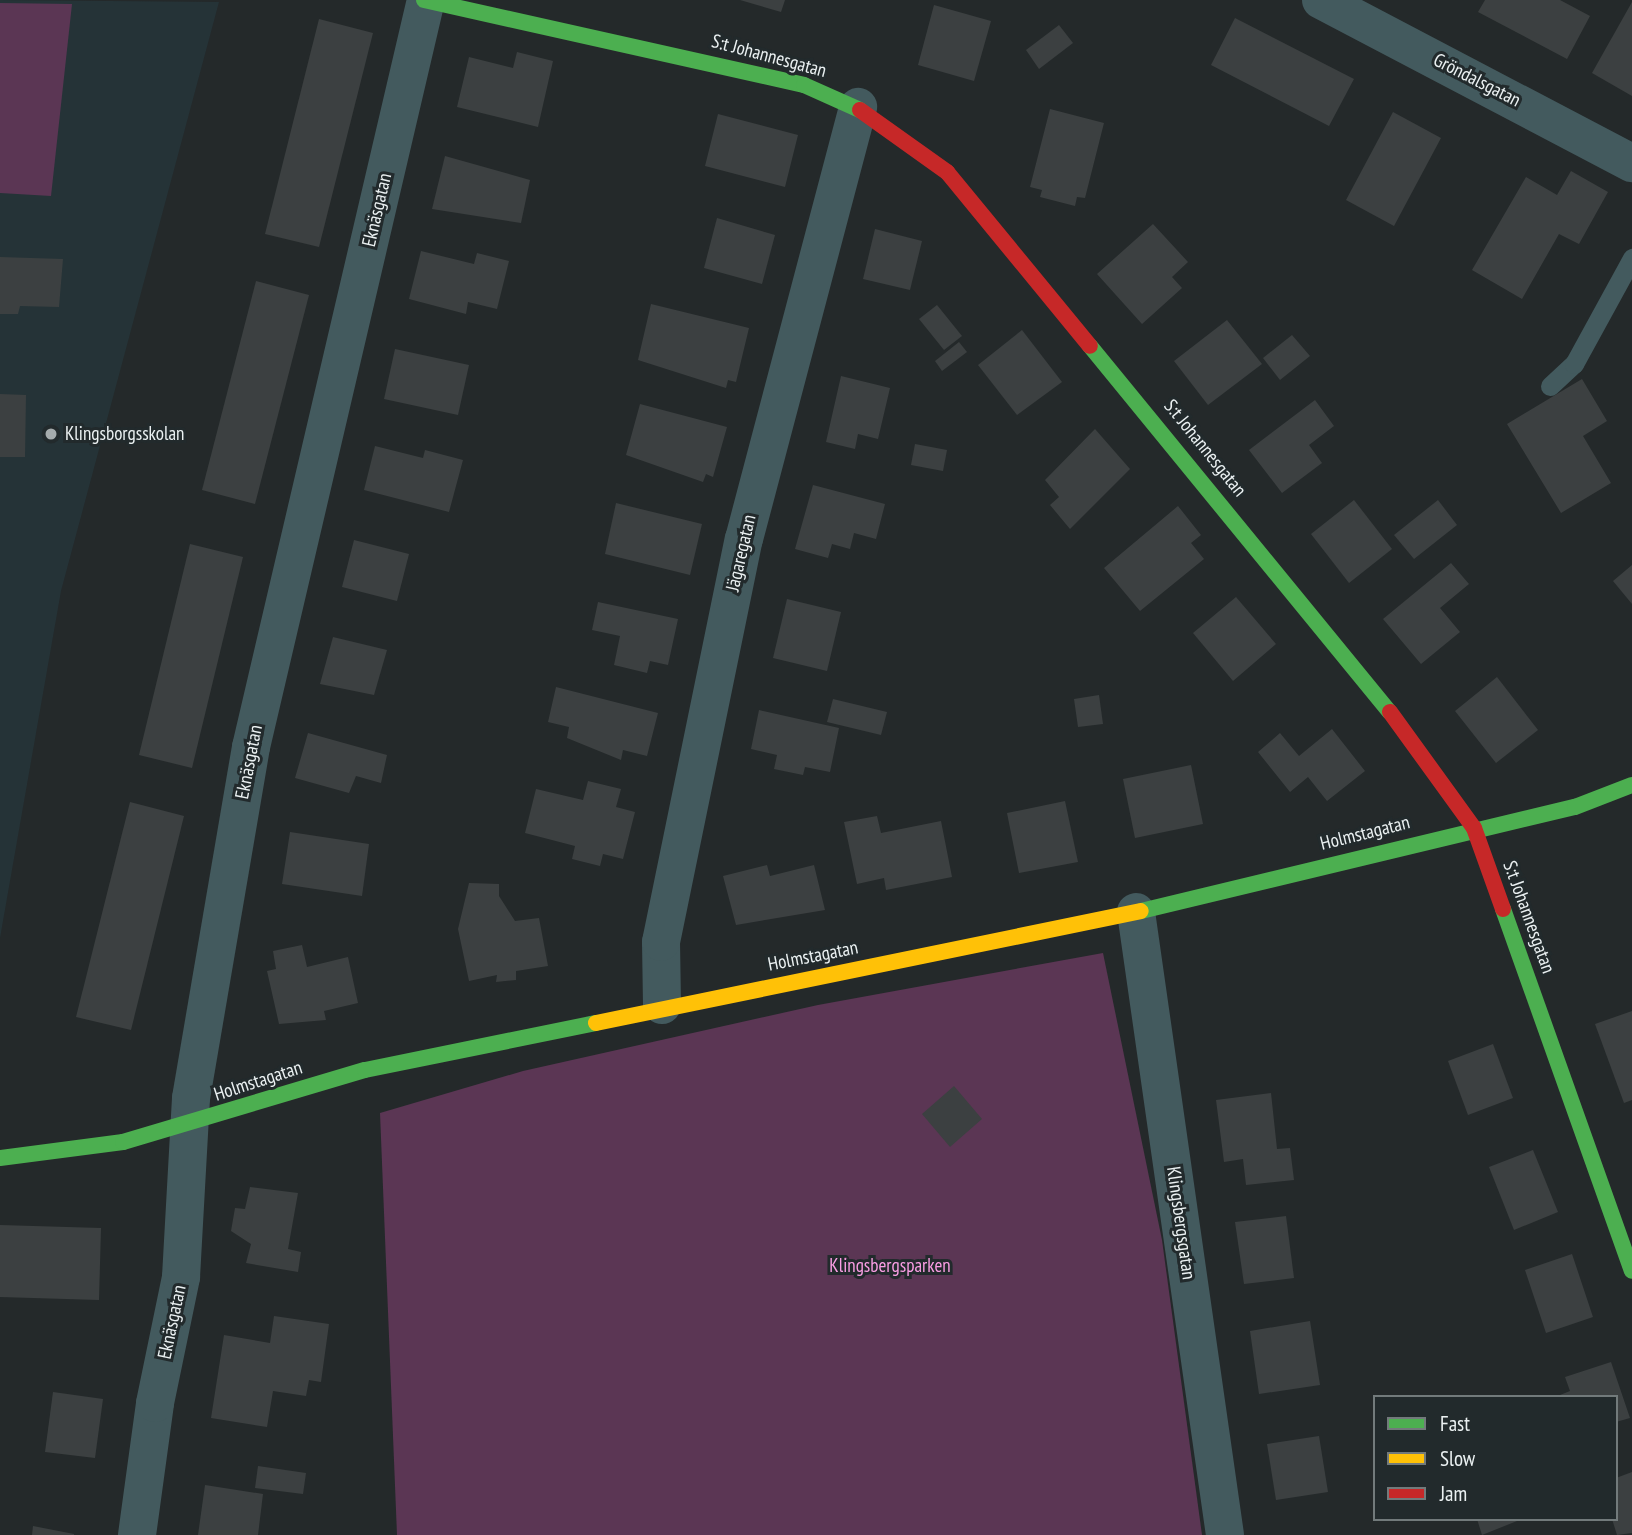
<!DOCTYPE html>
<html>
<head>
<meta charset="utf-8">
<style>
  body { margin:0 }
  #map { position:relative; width:1632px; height:1535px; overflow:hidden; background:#24292a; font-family:"PT Sans Narrow",sans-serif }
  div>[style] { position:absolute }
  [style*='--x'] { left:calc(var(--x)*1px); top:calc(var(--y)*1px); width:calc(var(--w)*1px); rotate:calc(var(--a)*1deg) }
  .built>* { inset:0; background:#253337 }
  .green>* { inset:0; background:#5b3654 }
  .building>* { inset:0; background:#3c4041 }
  .lane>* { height:19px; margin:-9.5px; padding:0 9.5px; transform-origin:9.5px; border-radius:9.5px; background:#435a5e }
  .street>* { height:38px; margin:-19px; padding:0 19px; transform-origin:19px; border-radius:19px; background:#435a5e }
  .fast>* { height:16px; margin:-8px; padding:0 8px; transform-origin:8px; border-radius:8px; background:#4caf50 }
  .slow>* { height:16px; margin:-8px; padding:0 8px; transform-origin:8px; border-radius:8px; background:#ffc107 }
  .jam>* { height:16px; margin:-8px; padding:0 8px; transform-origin:8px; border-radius:8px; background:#c62828 }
  .dots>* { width:19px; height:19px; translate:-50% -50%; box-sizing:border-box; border:4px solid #222a2c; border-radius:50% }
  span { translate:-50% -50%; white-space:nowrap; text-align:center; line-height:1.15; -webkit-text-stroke:6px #222a2c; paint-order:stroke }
  .street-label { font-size:19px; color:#ebf1f2 }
  .poi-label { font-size:19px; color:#ebf1f2 }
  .left { translate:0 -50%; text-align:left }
  .park-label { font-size:19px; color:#fa9ee4 }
  .legend { position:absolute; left:1373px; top:1395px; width:245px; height:126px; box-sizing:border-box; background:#222a2c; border:2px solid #727a7b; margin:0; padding:9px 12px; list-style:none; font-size:21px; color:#ebf1f2 }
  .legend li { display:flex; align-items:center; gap:14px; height:35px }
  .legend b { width:35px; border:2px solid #727a7b }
</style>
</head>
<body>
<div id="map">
  <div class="built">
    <i style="clip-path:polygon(0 0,219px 2px,61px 591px,0 938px)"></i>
  </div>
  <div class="green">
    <i style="clip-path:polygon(0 3px,72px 4px,51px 196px,0 193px)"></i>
    <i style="clip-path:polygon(1103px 953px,1162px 1240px,1202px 1535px,397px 1535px,380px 1113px,523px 1071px,818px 1005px)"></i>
  </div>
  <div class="building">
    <i style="clip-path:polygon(740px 0,785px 0,781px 12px)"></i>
    <i style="clip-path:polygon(1485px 0,1560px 0,1590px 16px,1567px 59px,1478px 12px)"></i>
    <i style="clip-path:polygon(1632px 2px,1632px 96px,1592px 73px)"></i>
    <i style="clip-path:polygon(934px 5px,991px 21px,974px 81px,918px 65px)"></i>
    <i style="clip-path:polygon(1235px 18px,1354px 79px,1329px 126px,1211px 65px)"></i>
    <i style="clip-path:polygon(319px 19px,373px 33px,319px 247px,265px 234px)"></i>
    <i style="clip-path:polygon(1059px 25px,1073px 43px,1039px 69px,1026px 50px)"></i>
    <i style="clip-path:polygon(517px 52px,553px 61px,538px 127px,457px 107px,469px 57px,513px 68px)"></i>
    <i style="clip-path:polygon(1050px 109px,1104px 123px,1085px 198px,1077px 197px,1075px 206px,1040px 197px,1042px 190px,1030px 187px)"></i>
    <i style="clip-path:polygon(1393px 112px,1441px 138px,1394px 226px,1346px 200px)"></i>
    <i style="clip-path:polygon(718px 114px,798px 135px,785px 187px,705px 166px)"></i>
    <i style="clip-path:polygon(445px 156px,530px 180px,521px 223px,432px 209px)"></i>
    <i style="clip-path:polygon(1571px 171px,1608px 192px,1579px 244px,1559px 234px,1522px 299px,1472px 270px,1526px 177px,1557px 195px)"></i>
    <i style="clip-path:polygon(717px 218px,775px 235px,762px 284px,704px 268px)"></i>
    <i style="clip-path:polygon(1153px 224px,1188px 262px,1172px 277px,1182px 288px,1142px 324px,1097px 274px)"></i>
    <i style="clip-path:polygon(875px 229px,922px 241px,910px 290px,863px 279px)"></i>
    <i style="clip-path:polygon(421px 251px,474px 264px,477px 253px,509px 261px,497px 309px,468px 302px,466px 314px,409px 299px)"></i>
    <i style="clip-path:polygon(0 257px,63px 259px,59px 307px,20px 306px,18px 314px,0 314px)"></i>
    <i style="clip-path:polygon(256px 281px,309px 295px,255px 504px,202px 490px)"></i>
    <i style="clip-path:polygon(651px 304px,749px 328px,736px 382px,728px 380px,726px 388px,638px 360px)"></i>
    <i style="clip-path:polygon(937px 305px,962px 336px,944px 350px,919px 319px)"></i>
    <i style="clip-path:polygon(1227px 320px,1262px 364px,1208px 405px,1174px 361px)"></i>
    <i style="clip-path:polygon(1022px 330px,1062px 382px,1017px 415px,978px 365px)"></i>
    <i style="clip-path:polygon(1292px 335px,1310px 356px,1280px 380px,1263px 358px)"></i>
    <i style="clip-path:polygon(959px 342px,967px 352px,942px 371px,935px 361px)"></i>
    <i style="clip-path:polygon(395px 349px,469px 365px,458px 415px,384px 399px)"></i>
    <i style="clip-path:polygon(841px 376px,890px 388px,878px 439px,858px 434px,855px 449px,826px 442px)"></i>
    <i style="clip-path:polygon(1582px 379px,1607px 421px,1583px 436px,1611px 483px,1561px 513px,1507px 424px)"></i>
    <i style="clip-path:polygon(0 394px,26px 395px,25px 457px,0 457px)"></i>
    <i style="clip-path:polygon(1315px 400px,1334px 426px,1309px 445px,1322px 463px,1282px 493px,1249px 450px)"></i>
    <i style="clip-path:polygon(640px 404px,727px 427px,713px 477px,706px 474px,703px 482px,626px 455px)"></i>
    <i style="clip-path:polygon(1095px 429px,1130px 469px,1070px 529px,1050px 505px,1059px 497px,1045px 480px)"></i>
    <i style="clip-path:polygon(915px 444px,947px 450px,943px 471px,911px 465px)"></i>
    <i style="clip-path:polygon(375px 446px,423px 458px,425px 450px,463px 460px,449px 512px,364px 490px)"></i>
    <i style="clip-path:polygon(813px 485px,885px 504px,876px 539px,854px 533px,850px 549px,832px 544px,828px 558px,795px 549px)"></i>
    <i style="clip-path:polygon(1354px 500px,1392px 549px,1349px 583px,1311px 534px)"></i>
    <i style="clip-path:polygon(1438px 500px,1457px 525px,1414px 559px,1394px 535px)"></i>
    <i style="clip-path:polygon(616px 503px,702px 524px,690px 575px,605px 554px)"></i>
    <i style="clip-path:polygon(1178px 506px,1201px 535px,1191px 543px,1204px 559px,1140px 611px,1104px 568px)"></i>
    <i style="clip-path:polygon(354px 540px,409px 554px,397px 601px,342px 587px)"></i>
    <i style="clip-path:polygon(190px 544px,243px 557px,192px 768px,139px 755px)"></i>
    <i style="clip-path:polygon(1451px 563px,1469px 584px,1440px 608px,1460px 632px,1421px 664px,1383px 619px)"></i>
    <i style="clip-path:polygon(1632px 565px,1632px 604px,1613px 581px)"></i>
    <i style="clip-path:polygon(1236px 597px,1276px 644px,1233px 681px,1193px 633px)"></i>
    <i style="clip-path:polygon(787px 599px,841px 612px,827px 671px,773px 658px)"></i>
    <i style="clip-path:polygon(598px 602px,678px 619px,668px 665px,650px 661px,647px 673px,614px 665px,620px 636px,592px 630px)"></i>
    <i style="clip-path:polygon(333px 637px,387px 650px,374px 695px,320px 684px)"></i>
    <i style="clip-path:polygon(1497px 677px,1538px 730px,1496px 763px,1455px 711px)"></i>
    <i style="clip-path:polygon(556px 687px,658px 713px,647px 756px,623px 750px,621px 760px,567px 738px,569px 727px,548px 722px)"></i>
    <i style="clip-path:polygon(1099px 695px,1103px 724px,1078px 727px,1074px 699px)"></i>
    <i style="clip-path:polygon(833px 699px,887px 712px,881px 735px,827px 722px)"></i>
    <i style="clip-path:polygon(759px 710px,839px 728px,830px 772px,805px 767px,803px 775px,774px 769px,777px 755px,751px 749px)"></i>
    <i style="clip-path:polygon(1332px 729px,1365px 771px,1327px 801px,1308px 777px,1290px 792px,1258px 752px,1280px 733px,1299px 756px)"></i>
    <i style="clip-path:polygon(308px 733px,387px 755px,381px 783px,356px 776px,349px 793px,295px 778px)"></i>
    <i style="clip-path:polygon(1191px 765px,1203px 824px,1135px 838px,1123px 779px)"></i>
    <i style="clip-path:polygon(588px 781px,621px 789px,616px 807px,635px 812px,623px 859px,603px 854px,600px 866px,572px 859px,575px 846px,525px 833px,536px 789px,583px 800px)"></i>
    <i style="clip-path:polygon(1065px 801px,1078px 862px,1019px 873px,1007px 813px)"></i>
    <i style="clip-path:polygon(130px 802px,184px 816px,131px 1030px,76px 1017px)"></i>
    <i style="clip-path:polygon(877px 816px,881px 833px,941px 821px,952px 877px,886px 890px,884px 878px,857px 884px,844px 822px)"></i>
    <i style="clip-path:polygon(290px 832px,369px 844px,362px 896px,282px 884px)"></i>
    <i style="clip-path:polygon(767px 865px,770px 876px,814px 865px,825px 910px,736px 925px,723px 876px)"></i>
    <i style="clip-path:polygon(469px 883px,499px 884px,499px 896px,515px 921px,539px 918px,548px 966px,516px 971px,516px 980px,496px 982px,497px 975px,469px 981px,458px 929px)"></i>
    <i style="clip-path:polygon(302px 945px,307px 967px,348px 957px,358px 1003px,324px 1011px,326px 1020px,279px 1024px,267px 971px,276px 969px,273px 951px)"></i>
    <i style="clip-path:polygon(1632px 1011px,1632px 1100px,1624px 1103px,1595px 1024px)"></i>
    <i style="clip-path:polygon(1493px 1044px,1513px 1098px,1468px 1115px,1448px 1061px)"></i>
    <i style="clip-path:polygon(954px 1086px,982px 1119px,950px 1147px,922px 1114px)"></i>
    <i style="clip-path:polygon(1271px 1093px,1277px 1149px,1290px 1148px,1294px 1180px,1246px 1185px,1243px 1159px,1224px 1162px,1216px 1100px)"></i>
    <i style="clip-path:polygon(1533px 1150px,1558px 1212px,1514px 1230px,1489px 1167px)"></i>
    <i style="clip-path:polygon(250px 1187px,298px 1193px,288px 1249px,301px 1252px,298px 1272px,246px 1263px,251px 1244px,231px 1231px,235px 1208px,245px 1209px)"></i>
    <i style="clip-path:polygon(1286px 1216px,1294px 1278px,1244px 1284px,1235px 1222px)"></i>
    <i style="clip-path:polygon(0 1225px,101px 1228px,99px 1300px,0 1297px)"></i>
    <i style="clip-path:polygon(1572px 1254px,1593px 1317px,1546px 1333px,1525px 1270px)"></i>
    <i style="clip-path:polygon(274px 1316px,329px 1324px,321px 1382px,309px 1380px,306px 1396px,273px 1391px,267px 1427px,211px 1418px,224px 1335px,270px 1343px)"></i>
    <i style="clip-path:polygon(1310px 1321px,1320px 1385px,1259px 1394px,1250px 1331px)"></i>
    <i style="clip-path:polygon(1611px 1362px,1630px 1418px,1616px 1422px,1616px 1397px,1555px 1397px,1570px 1391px,1565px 1377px)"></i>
    <i style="clip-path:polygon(53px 1392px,103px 1399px,95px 1458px,45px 1452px)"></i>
    <i style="clip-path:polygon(1319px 1436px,1328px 1492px,1276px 1500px,1267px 1444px)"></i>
    <i style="clip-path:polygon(258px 1466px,306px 1473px,303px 1494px,255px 1488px)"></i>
    <i style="clip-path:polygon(1632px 1472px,1632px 1533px,1617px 1535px,1612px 1519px,1616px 1478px)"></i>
    <i style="clip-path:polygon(205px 1485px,263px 1494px,258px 1535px,198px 1535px)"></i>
    <i style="clip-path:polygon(1477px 1519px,1522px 1519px,1482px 1535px)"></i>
    <i style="clip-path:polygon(33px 1526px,74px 1534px,74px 1535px,32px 1535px)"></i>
  </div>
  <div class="lane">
    <i style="--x:1550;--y:386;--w:33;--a:-43"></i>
    <i style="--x:1574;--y:364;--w:121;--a:-61.3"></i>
  </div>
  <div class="street">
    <i style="--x:1321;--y:0;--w:351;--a:27.7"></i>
    <i style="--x:1136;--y:912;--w:629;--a:81.87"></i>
    <i style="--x:662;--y:1005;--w:63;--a:-90.9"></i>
    <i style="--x:661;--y:942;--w:411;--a:-78.4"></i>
    <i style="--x:744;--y:539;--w:447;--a:-75.2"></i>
    <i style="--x:137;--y:1535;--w:133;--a:-82.2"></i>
    <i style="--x:155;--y:1403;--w:129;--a:-78.3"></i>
    <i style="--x:181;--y:1277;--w:179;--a:-86.8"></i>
    <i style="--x:191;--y:1098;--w:356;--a:-80.3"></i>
    <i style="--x:251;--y:747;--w:767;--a:-76.82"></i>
  </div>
  <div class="fast">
    <i style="--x:424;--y:0;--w:389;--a:12.6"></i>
    <i style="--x:804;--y:85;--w:61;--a:24.1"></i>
    <i style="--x:1090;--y:346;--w:473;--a:50.7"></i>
    <i style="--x:1503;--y:909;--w:384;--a:70.4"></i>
    <i style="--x:1141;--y:911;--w:446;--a:-13.5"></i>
    <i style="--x:1575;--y:807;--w:61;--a:-21.1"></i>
    <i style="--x:0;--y:1158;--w:124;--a:-7.4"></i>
    <i style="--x:123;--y:1142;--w:252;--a:-16.6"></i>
    <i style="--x:365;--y:1070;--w:236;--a:-11.5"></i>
  </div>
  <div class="slow">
    <i style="--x:596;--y:1023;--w:556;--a:-11.61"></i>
  </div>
  <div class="jam">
    <i style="--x:860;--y:110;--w:107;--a:35.5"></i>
    <i style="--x:947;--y:172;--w:225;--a:50.6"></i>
    <i style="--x:1390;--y:712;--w:143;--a:54.1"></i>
    <i style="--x:1474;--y:828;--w:86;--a:70.3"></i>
  </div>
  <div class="dots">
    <i style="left:51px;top:434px;background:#a5abac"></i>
  </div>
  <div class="street-label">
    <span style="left:769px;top:56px;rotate:15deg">S:t Johannesgatan</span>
    <span style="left:1477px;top:80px;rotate:27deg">Gröndalsgatan</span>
    <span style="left:377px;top:210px;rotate:-77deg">Eknäsgatan</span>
    <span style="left:1205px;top:448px;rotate:51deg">S:t Johannesgatan</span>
    <span style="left:741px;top:553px;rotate:-77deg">Jägaregatan</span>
    <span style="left:249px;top:762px;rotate:-79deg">Eknäsgatan</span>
    <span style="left:1365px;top:833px;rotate:-14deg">Holmstagatan</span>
    <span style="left:1529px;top:917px;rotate:70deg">S:t Johannesgatan</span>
    <span style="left:813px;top:956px;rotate:-11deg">Holmstagatan</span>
    <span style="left:258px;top:1081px;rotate:-18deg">Holmstagatan</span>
    <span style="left:1181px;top:1223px;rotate:82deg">Klingsbergsgatan</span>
    <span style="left:172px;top:1322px;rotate:-78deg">Eknäsgatan</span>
  </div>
  <div class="poi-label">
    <span class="left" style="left:65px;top:434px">Klingsborgsskolan</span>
  </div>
  <div class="park-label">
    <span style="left:890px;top:1266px">Klingsbergsparken</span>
  </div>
  <ul class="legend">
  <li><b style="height:9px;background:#4caf50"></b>Fast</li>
  <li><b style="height:9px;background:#ffc107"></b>Slow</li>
  <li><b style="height:9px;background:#c62828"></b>Jam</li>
  </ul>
</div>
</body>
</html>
